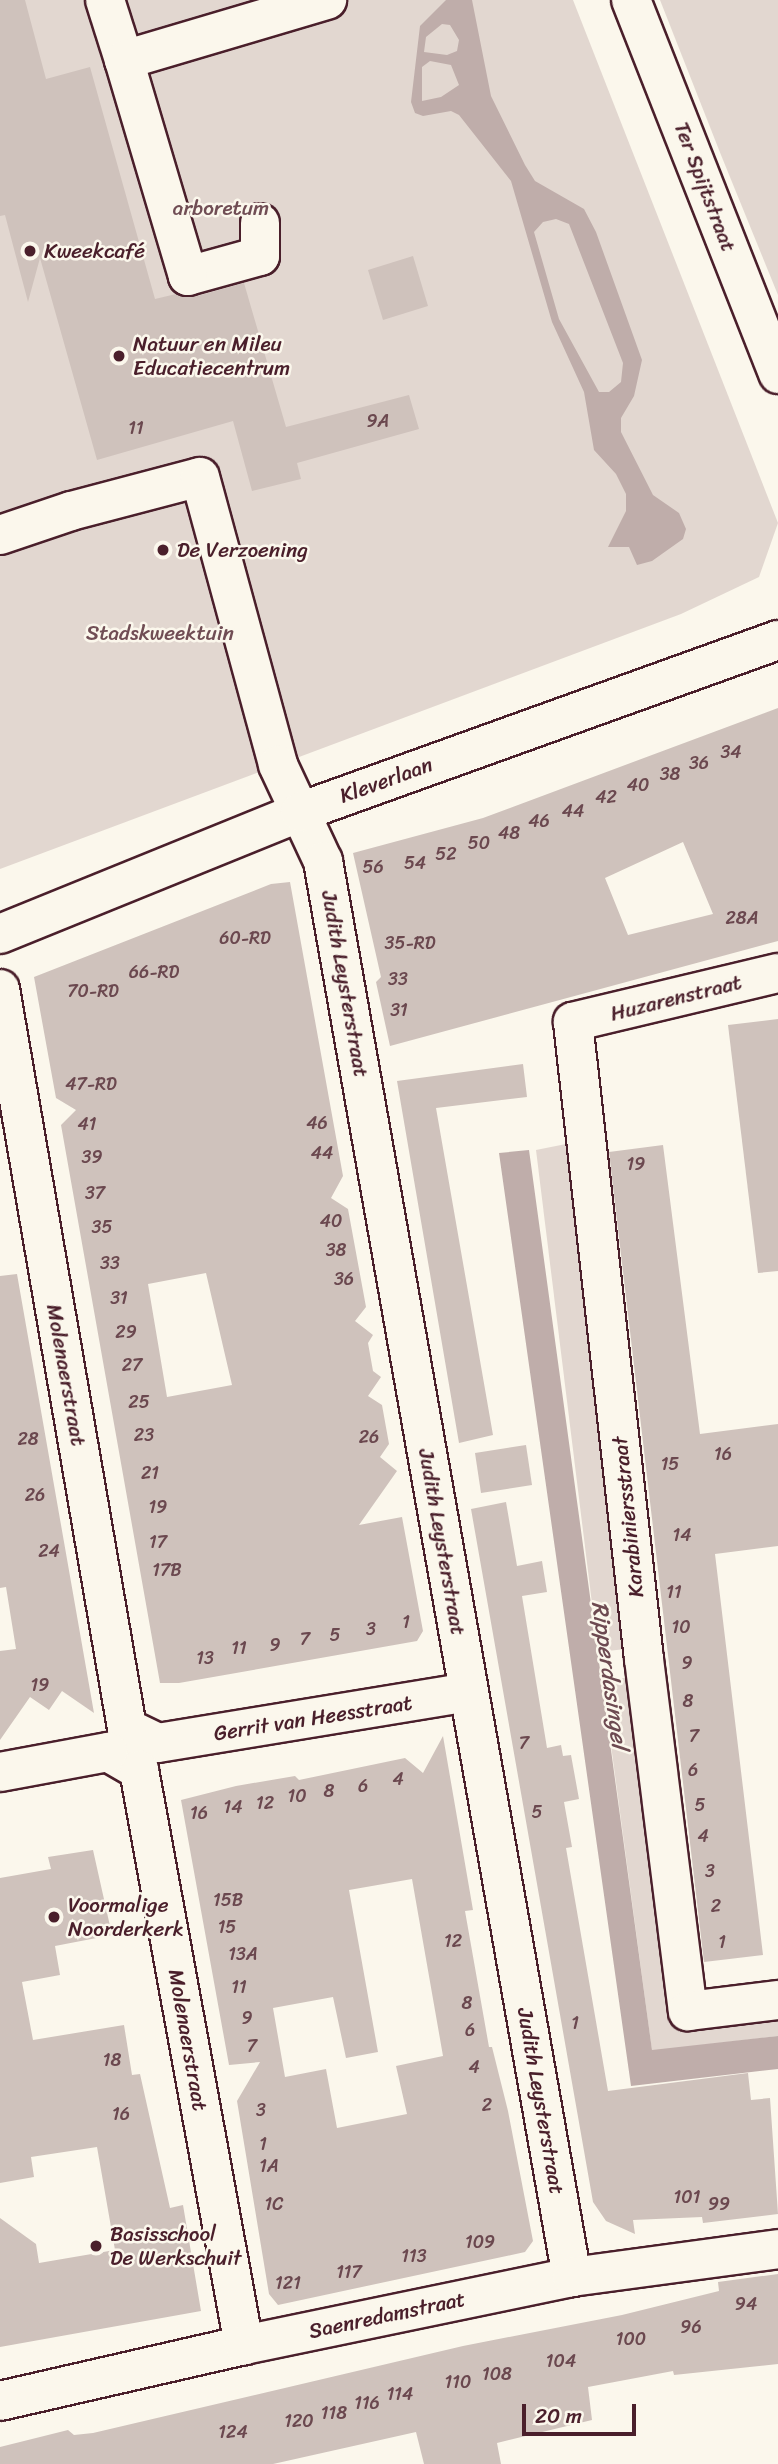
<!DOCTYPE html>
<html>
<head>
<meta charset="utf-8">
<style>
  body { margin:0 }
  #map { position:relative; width:778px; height:2464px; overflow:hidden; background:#fbf7ec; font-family:Sriracha,sans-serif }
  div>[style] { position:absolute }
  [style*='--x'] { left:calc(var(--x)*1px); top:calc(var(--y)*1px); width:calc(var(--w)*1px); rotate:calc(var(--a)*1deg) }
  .green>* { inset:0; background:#e2d7d0 }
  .water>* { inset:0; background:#bfadaa }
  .building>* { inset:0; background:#cfc2bc }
  .roads { filter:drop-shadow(2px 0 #4a1f2b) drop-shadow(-2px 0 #4a1f2b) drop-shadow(0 2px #4a1f2b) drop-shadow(0 -2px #4a1f2b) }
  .minor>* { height:38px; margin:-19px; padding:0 19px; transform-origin:19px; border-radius:19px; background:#fbf7ec }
  .major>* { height:38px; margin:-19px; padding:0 19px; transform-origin:19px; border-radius:19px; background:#fbf7ec }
  .dots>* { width:19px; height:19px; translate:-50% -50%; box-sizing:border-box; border:4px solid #fbf7ec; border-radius:50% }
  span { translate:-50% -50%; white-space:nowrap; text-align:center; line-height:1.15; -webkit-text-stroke:5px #fbf7ec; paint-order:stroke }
  .number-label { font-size:18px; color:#6b484f }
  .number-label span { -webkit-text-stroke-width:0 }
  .street-label { font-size:21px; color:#4a1f2b }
  .park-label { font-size:21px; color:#704d54 }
  .poi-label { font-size:21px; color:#4a1f2b }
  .left { translate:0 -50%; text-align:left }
  .water-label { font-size:23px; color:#6d4a51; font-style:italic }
  .scale { position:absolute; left:522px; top:2404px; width:114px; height:32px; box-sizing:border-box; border:4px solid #4a1f2b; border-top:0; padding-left:9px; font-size:21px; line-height:24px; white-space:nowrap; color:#4a1f2b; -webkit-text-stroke:5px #fbf7ec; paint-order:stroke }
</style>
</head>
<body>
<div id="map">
  <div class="green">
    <i style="clip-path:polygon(0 0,573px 0,778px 523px,759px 577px,681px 614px,0 869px)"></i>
    <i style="clip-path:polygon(660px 0,778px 0,778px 295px,721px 155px)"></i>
    <i style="clip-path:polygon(566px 1144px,626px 1649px,598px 1652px,536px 1150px)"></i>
    <i style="clip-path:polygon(602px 1678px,629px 1678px,673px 2025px,778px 2013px,778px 2036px,652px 2051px)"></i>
  </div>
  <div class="water">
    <i style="clip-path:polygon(evenodd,446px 0,472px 0,491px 96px,525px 165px,535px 181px,584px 209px,596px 232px,642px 360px,634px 396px,621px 418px,621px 432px,653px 495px,679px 513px,686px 529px,683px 539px,652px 561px,637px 565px,629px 547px,608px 547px,626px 511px,626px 494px,616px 474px,594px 450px,584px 392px,552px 322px,511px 181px,459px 115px,451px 111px,423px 116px,415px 113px,411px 102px,420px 26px,446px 0,442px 24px,450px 25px,459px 40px,457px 51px,447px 55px,424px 52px,426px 37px,442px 24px,446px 0,430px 61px,451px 65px,459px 85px,441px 97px,422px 101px,422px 67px,430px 61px,446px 0,556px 219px,569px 224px,623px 363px,621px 382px,609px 392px,599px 392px,559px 319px,534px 232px,543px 222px,556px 219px)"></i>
    <i style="clip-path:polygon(529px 1150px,652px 2050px,778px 2036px,778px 2069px,631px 2086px,499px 1153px)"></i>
  </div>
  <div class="building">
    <i style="clip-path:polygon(0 0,25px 0,46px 79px,90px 67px,155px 299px,176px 294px,194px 297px,244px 283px,286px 427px,409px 395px,419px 429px,297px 463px,301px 479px,252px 491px,233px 421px,97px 460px,40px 258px,28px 302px,5px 215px,0 216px)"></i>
    <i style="clip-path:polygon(413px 256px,428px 306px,383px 320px,368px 270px)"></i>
    <i style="clip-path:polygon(evenodd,778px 708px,778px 941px,390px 1046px,376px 982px,381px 977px,353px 853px,483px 818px,778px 708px,683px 842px,713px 914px,628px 935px,605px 878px,683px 842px)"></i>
    <i style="clip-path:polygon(evenodd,290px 882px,343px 1176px,331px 1198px,348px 1209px,366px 1307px,355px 1321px,373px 1335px,368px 1343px,373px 1371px,381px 1377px,368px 1396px,382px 1405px,389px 1444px,380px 1457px,397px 1471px,359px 1525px,402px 1517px,423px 1631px,417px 1641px,179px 1683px,160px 1683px,61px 1125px,76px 1110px,56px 1098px,34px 977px,271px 884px,290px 882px,206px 1273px,232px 1385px,167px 1397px,148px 1284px,206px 1273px)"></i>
    <i style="clip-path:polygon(778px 1019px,778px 1271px,758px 1273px,728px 1025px)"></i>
    <i style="clip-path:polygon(523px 1064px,527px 1097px,436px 1108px,493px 1435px,459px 1443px,397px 1081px)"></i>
    <i style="clip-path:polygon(663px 1145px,700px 1434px,778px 1424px,778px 1546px,715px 1554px,763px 1955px,704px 1962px,609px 1152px)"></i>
    <i style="clip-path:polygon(17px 1274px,94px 1713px,62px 1691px,49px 1710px,30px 1697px,0 1740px,0 1651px,16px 1649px,6px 1587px,0 1588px,0 1276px)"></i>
    <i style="clip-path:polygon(526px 1445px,532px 1485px,481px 1493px,475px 1453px)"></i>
    <i style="clip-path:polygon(506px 1502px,517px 1566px,542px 1561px,547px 1592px,522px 1596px,547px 1748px,561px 1745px,563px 1756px,571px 1755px,579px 1799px,564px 1802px,572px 1847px,566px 1848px,608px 2091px,748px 2073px,751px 2100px,770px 2098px,778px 2214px,703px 2223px,702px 2217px,633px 2220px,635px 2234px,606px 2221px,593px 2202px,471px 1509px)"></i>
    <i style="clip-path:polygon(evenodd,443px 1736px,473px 1910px,465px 1911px,489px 2047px,492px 2047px,508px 2111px,533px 2241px,525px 2252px,278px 2305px,269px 2294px,237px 2101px,260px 2062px,229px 2065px,181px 1800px,236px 1786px,295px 1776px,299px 1780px,405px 1758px,423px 1773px,443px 1736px,412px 1879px,443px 2056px,396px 2066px,407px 2114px,337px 2128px,326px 2069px,285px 2077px,273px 2008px,333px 1997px,346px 2058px,378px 2052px,349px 1890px,412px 1879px)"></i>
    <i style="clip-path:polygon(93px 1850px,112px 1935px,55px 1946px,60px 1975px,22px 1982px,33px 2040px,124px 2025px,132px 2075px,140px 2074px,170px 2208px,183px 2205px,201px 2311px,0 2347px,0 2218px,36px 2244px,39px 2263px,115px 2250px,97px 2147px,31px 2157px,34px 2177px,0 2183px,0 1878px,51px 1869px,48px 1857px)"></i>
    <i style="clip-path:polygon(778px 2274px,778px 2364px,674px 2375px,673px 2371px,588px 2387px,592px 2420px,497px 2443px,501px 2464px,424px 2464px,416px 2432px,273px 2464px,0 2464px,0 2447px,68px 2430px,74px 2435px,93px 2433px,463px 2346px,622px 2315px,719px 2291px,718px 2282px)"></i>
  </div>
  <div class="roads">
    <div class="minor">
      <i style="--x:105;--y:0;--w:63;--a:72.4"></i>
      <i style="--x:631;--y:0;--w:402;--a:68.5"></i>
      <i style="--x:260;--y:223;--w:33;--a:90"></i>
      <i style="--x:260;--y:256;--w:75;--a:164.5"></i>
      <i style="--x:188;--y:276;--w:225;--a:-106.5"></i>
      <i style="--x:124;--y:60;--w:212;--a:-16.5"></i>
      <i style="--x:0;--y:535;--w:75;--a:-18.7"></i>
      <i style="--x:71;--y:511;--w:133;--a:-14.8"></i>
      <i style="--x:200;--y:477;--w:298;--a:74.8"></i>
      <i style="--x:278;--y:765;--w:106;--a:64.9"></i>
      <i style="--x:323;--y:861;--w:1438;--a:80.03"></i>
      <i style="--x:778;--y:973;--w:211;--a:166.6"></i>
      <i style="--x:573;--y:1022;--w:641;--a:83.64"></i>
      <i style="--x:644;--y:1659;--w:355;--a:82.9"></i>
      <i style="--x:688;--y:2011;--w:91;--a:-7"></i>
      <i style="--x:0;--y:989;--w:750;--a:80.25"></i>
      <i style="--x:127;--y:1728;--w:34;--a:26"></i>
      <i style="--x:158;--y:1743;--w:315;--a:-9.3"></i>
      <i style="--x:108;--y:1752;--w:36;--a:30"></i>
      <i style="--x:139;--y:1770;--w:585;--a:79.65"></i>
      <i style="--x:0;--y:1772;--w:110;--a:-10.5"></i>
      <i style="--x:0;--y:2401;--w:250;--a:-12.9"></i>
      <i style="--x:244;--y:2345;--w:335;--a:-11.7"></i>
      <i style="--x:572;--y:2277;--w:208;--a:-7.7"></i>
    </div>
    <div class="major">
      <i style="--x:0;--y:934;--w:324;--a:-22.1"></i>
      <i style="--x:300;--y:812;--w:508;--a:-19.79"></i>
    </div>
  </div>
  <div class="dots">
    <i style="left:30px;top:251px;background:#4a1f2b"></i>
    <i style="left:119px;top:356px;background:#4a1f2b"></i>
    <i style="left:163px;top:550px;background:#4a1f2b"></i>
    <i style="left:54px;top:1917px;background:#4a1f2b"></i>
    <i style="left:96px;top:2246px;background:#4a1f2b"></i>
  </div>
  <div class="number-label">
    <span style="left:378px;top:421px">9A</span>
    <span style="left:136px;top:428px">11</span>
    <span style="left:731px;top:752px">34</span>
    <span style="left:699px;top:763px">36</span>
    <span style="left:670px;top:774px">38</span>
    <span style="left:638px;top:785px">40</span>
    <span style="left:606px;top:797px">42</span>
    <span style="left:573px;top:811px">44</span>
    <span style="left:539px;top:821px">46</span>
    <span style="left:509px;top:833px">48</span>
    <span style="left:479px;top:843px">50</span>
    <span style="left:446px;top:854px">52</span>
    <span style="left:415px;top:863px">54</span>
    <span style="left:373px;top:867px">56</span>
    <span style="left:742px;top:918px">28A</span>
    <span style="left:245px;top:938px">60-RD</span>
    <span style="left:410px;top:943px">35-RD</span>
    <span style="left:154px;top:972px">66-RD</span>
    <span style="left:398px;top:979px">33</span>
    <span style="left:93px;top:991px">70-RD</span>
    <span style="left:399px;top:1010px">31</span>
    <span style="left:91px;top:1084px">47-RD</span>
    <span style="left:317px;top:1123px">46</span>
    <span style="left:87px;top:1124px">41</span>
    <span style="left:322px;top:1153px">44</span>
    <span style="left:92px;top:1157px">39</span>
    <span style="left:636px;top:1164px">19</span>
    <span style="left:95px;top:1193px">37</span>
    <span style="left:331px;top:1221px">40</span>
    <span style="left:102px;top:1227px">35</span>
    <span style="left:336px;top:1250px">38</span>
    <span style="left:110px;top:1263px">33</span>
    <span style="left:344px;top:1279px">36</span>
    <span style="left:119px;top:1298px">31</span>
    <span style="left:126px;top:1332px">29</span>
    <span style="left:132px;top:1365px">27</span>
    <span style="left:139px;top:1402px">25</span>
    <span style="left:144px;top:1435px">23</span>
    <span style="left:369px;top:1437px">26</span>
    <span style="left:28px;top:1439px">28</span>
    <span style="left:723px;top:1454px">16</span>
    <span style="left:670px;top:1464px">15</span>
    <span style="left:150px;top:1473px">21</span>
    <span style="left:35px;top:1495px">26</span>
    <span style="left:158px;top:1507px">19</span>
    <span style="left:682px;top:1535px">14</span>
    <span style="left:158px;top:1542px">17</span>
    <span style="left:49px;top:1551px">24</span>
    <span style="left:167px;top:1570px">17B</span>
    <span style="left:674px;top:1592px">11</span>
    <span style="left:406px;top:1622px">1</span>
    <span style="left:681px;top:1627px">10</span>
    <span style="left:371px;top:1629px">3</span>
    <span style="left:335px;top:1635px">5</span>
    <span style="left:305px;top:1639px">7</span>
    <span style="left:275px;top:1645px">9</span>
    <span style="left:239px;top:1648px">11</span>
    <span style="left:205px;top:1658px">13</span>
    <span style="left:687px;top:1663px">9</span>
    <span style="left:40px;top:1685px">19</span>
    <span style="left:688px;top:1701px">8</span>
    <span style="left:694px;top:1736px">7</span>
    <span style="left:524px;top:1743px">7</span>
    <span style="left:693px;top:1770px">6</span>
    <span style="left:398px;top:1779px">4</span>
    <span style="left:363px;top:1786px">6</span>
    <span style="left:329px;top:1791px">8</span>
    <span style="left:297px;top:1796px">10</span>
    <span style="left:265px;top:1803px">12</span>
    <span style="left:700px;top:1805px">5</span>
    <span style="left:233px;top:1807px">14</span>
    <span style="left:537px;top:1812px">5</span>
    <span style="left:199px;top:1813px">16</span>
    <span style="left:703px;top:1836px">4</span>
    <span style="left:710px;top:1871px">3</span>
    <span style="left:228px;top:1900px">15B</span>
    <span style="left:716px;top:1906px">2</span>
    <span style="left:227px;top:1927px">15</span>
    <span style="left:453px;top:1941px">12</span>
    <span style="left:722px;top:1942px">1</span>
    <span style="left:243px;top:1954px">13A</span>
    <span style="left:239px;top:1987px">11</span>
    <span style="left:467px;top:2003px">8</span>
    <span style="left:247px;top:2018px">9</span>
    <span style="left:575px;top:2023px">1</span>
    <span style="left:470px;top:2030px">6</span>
    <span style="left:252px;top:2046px">7</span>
    <span style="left:112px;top:2060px">18</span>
    <span style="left:474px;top:2067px">4</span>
    <span style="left:487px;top:2105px">2</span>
    <span style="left:261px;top:2110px">3</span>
    <span style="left:121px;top:2114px">16</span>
    <span style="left:263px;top:2144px">1</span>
    <span style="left:269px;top:2166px">1A</span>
    <span style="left:687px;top:2197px">101</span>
    <span style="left:274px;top:2204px">1C</span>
    <span style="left:719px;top:2204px">99</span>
    <span style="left:480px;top:2242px">109</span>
    <span style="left:414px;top:2256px">113</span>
    <span style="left:349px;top:2272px">117</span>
    <span style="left:288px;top:2283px">121</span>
    <span style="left:746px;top:2304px">94</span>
    <span style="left:691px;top:2327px">96</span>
    <span style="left:631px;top:2339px">100</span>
    <span style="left:561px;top:2361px">104</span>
    <span style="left:497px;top:2374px">108</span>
    <span style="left:458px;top:2382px">110</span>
    <span style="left:400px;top:2394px">114</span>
    <span style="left:367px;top:2403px">116</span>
    <span style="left:334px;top:2413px">118</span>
    <span style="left:299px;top:2421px">120</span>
    <span style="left:233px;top:2432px">124</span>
  </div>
  <div class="street-label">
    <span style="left:705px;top:187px;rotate:69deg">Ter Spijtstraat</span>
    <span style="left:386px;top:780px;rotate:-20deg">Kleverlaan</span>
    <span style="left:345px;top:984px;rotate:80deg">Judith Leysterstraat</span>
    <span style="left:676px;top:998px;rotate:-14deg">Huzarenstraat</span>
    <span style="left:66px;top:1375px;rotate:80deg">Molenaerstraat</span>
    <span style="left:628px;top:1517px;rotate:-96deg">Karabiniersstraat</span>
    <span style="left:442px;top:1542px;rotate:80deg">Judith Leysterstraat</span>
    <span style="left:313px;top:1718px;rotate:-9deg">Gerrit van Heesstraat</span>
    <span style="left:188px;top:2040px;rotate:80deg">Molenaerstraat</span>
    <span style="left:541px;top:2101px;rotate:80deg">Judith Leysterstraat</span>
    <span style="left:387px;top:2315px;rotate:-12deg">Saenredamstraat</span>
  </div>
  <div class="park-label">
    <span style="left:221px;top:208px">arboretum</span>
    <span style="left:160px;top:633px">Stadskweektuin</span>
  </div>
  <div class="poi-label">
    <span class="left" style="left:44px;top:251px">Kweekcafé</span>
    <span class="left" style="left:133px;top:356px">Natuur en Mileu<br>Educatiecentrum</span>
    <span class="left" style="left:177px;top:550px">De Verzoening</span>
    <span class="left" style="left:68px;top:1917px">Voormalige<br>Noorderkerk</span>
    <span class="left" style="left:110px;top:2246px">Basisschool<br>De Werkschuit</span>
  </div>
  <div class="water-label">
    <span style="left:609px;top:1675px;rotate:82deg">Ripperdasingel</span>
  </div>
  <div class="scale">20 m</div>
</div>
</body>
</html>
